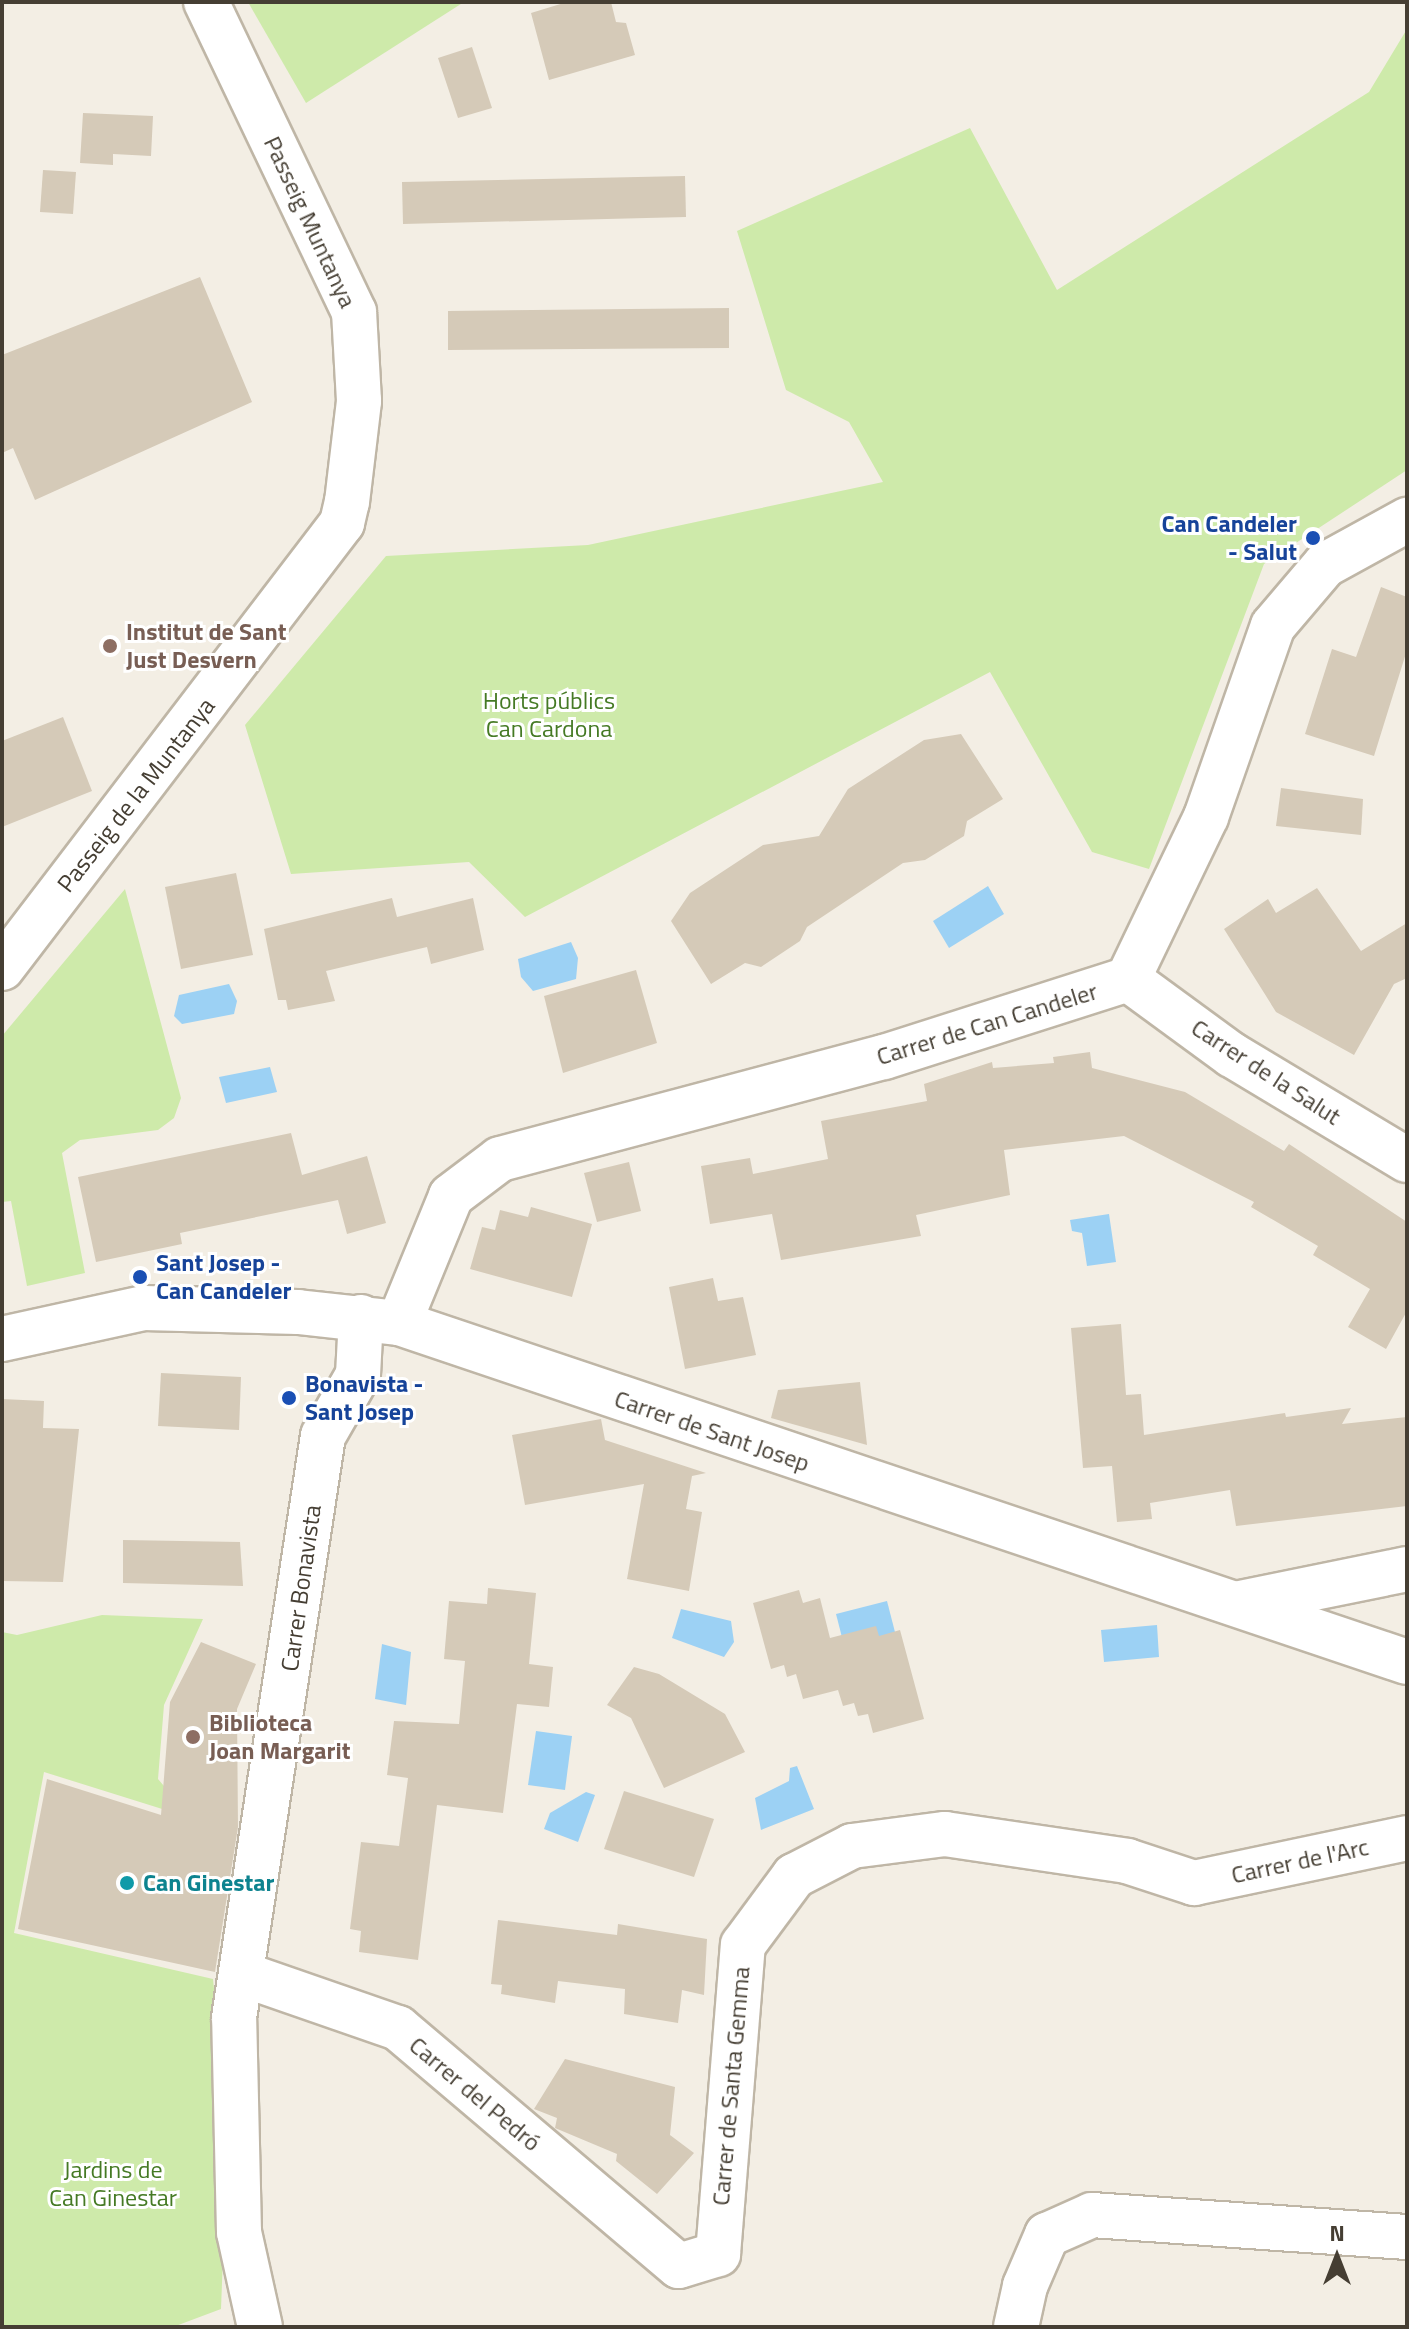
<!DOCTYPE html>
<html>
<head>
<meta charset="utf-8">
<style>
  body { margin:0 }
  #map { position:relative; width:1409px; height:2329px; overflow:hidden; background:#f3eee4; font-family:"Titillium Web",sans-serif }
  div>[style] { position:absolute }
  [style*='--x'] { left:calc(var(--x)*1px); top:calc(var(--y)*1px); width:calc(var(--w)*1px); rotate:calc(var(--a)*1deg) }
  .green>* { inset:0; background:#ceeaaa }
  .water>* { inset:0; background:#9cd1f4 }
  .building>* { inset:0; background:#d5cab8 }
  .roads { filter:drop-shadow(2px 0 #bfb6a6) drop-shadow(-2px 0 #bfb6a6) drop-shadow(0 2px #bfb6a6) drop-shadow(0 -2px #bfb6a6) }
  .minor>* { height:44px; margin:-22px; padding:0 22px; transform-origin:22px; border-radius:22px; background:#fff }
  .dots>* { width:22px; height:22px; translate:-50% -50%; box-sizing:border-box; border:4px solid #fff; border-radius:50% }
  span { translate:-50% -50%; white-space:nowrap; text-align:center; line-height:1.15; -webkit-text-stroke:6px #fff; paint-order:stroke }
  .street-label { font-size:24px; color:#453e33 }
  .transit-label { font-size:24px; color:#164399; font-weight:700 }
  .right { translate:-100% -50%; text-align:right }
  .left { translate:0 -50%; text-align:left }
  .education-label { font-size:24px; color:#785e54; font-weight:700 }
  .park-label { font-size:24px; color:#457a24 }
  .culture-label { font-size:24px; color:#0d838f; font-weight:700 }
  .frame { position:absolute; inset:0; border:4px solid #453e33; pointer-events:none }
  .north { position:absolute; left:1297px; top:2217px; width:80px; height:80px; -webkit-text-stroke:6px #fff; paint-order:stroke; rotate:0deg; font-size:22px; font-weight:700; line-height:32px; text-align:center; color:#453e33 }
  .north::after { content:''; display:block; margin:auto; width:28px; height:36px; background:#453e33; clip-path:polygon(50% 0,100% 100%,50% 72%,0 100%) }
</style>
</head>
<body>
<div id="map">
  <div class="green">
    <i style="clip-path:polygon(248px 2px,464px 2px,306px 103px)"></i>
    <i style="clip-path:polygon(1407px 29px,1407px 470px,1264px 564px,1149px 869px,1092px 852px,990px 672px,525px 917px,469px 862px,291px 874px,245px 725px,386px 556px,588px 545px,883px 482px,849px 422px,786px 390px,737px 231px,970px 128px,1057px 290px,1369px 92px)"></i>
    <i style="clip-path:polygon(125px 889px,181px 1098px,174px 1118px,158px 1130px,80px 1140px,62px 1153px,85px 1273px,27px 1286px,11px 1201px,2px 1202px,2px 1036px)"></i>
    <i style="clip-path:polygon(102px 1615px,203px 1619px,164px 1705px,158px 1779px,191px 1818px,44px 1772px,14px 1933px,213px 1979px,228px 2127px,221px 2309px,173px 2327px,2px 2327px,2px 1632px,17px 1635px)"></i>
  </div>
  <div class="water">
    <i style="clip-path:polygon(988px 886px,1004px 914px,949px 948px,933px 921px)"></i>
    <i style="clip-path:polygon(571px 942px,578px 958px,576px 979px,533px 991px,521px 977px,518px 959px)"></i>
    <i style="clip-path:polygon(229px 984px,237px 1001px,234px 1014px,182px 1024px,174px 1016px,179px 995px)"></i>
    <i style="clip-path:polygon(270px 1067px,277px 1092px,226px 1103px,219px 1077px)"></i>
    <i style="clip-path:polygon(1109px 1214px,1116px 1262px,1087px 1266px,1082px 1233px,1072px 1231px,1070px 1220px)"></i>
    <i style="clip-path:polygon(887px 1601px,896px 1636px,845px 1649px,836px 1614px)"></i>
    <i style="clip-path:polygon(681px 1609px,731px 1621px,734px 1642px,724px 1657px,672px 1638px)"></i>
    <i style="clip-path:polygon(1157px 1625px,1159px 1657px,1104px 1662px,1101px 1630px)"></i>
    <i style="clip-path:polygon(382px 1644px,411px 1652px,406px 1705px,375px 1699px)"></i>
    <i style="clip-path:polygon(536px 1731px,572px 1736px,565px 1790px,528px 1785px)"></i>
    <i style="clip-path:polygon(797px 1766px,814px 1809px,761px 1830px,755px 1798px,789px 1781px,790px 1768px)"></i>
    <i style="clip-path:polygon(586px 1792px,595px 1795px,578px 1842px,544px 1829px,550px 1813px)"></i>
  </div>
  <div class="building">
    <i style="clip-path:polygon(567px 2px,611px 2px,616px 22px,626px 23px,635px 55px,549px 80px,531px 13px)"></i>
    <i style="clip-path:polygon(472px 47px,492px 108px,458px 118px,438px 58px)"></i>
    <i style="clip-path:polygon(83px 113px,153px 116px,151px 156px,113px 154px,113px 165px,80px 163px)"></i>
    <i style="clip-path:polygon(43px 170px,76px 172px,73px 214px,40px 212px)"></i>
    <i style="clip-path:polygon(685px 176px,686px 217px,403px 224px,402px 182px)"></i>
    <i style="clip-path:polygon(200px 277px,252px 402px,35px 500px,13px 448px,2px 453px,2px 355px)"></i>
    <i style="clip-path:polygon(729px 308px,729px 348px,448px 350px,448px 311px)"></i>
    <i style="clip-path:polygon(1381px 587px,1407px 597px,1407px 650px,1374px 756px,1305px 734px,1332px 649px,1356px 657px)"></i>
    <i style="clip-path:polygon(63px 717px,92px 791px,2px 827px,2px 741px)"></i>
    <i style="clip-path:polygon(961px 734px,1003px 799px,967px 821px,964px 836px,925px 860px,903px 863px,807px 927px,800px 941px,761px 967px,745px 963px,711px 984px,671px 921px,690px 893px,763px 845px,819px 836px,848px 789px,924px 740px)"></i>
    <i style="clip-path:polygon(1281px 788px,1363px 799px,1361px 835px,1276px 826px)"></i>
    <i style="clip-path:polygon(236px 873px,253px 955px,181px 969px,165px 887px)"></i>
    <i style="clip-path:polygon(1317px 888px,1361px 951px,1407px 923px,1407px 978px,1394px 984px,1354px 1055px,1276px 1012px,1224px 929px,1268px 899px,1276px 913px)"></i>
    <i style="clip-path:polygon(392px 898px,397px 917px,473px 898px,484px 950px,431px 964px,427px 947px,326px 971px,335px 1001px,288px 1010px,286px 1000px,278px 1000px,264px 929px)"></i>
    <i style="clip-path:polygon(636px 970px,657px 1043px,563px 1073px,544px 996px)"></i>
    <i style="clip-path:polygon(1090px 1052px,1092px 1068px,1185px 1092px,1284px 1151px,1289px 1144px,1407px 1222px,1407px 1311px,1386px 1349px,1348px 1327px,1370px 1289px,1313px 1255px,1318px 1246px,1251px 1207px,1254px 1202px,1124px 1136px,1004px 1150px,1010px 1195px,916px 1215px,921px 1236px,781px 1260px,772px 1214px,710px 1224px,701px 1166px,750px 1158px,753px 1174px,828px 1159px,821px 1121px,927px 1101px,924px 1084px,992px 1062px,993px 1068px,1054px 1063px,1053px 1057px)"></i>
    <i style="clip-path:polygon(291px 1133px,302px 1175px,367px 1156px,386px 1223px,347px 1234px,338px 1200px,180px 1233px,182px 1244px,96px 1262px,78px 1177px)"></i>
    <i style="clip-path:polygon(629px 1162px,641px 1211px,597px 1222px,584px 1173px)"></i>
    <i style="clip-path:polygon(531px 1207px,592px 1224px,572px 1297px,470px 1269px,482px 1227px,495px 1230px,500px 1210px,528px 1217px)"></i>
    <i style="clip-path:polygon(713px 1278px,718px 1301px,743px 1297px,756px 1355px,685px 1369px,669px 1287px)"></i>
    <i style="clip-path:polygon(1121px 1324px,1126px 1395px,1141px 1394px,1144px 1435px,1285px 1413px,1286px 1417px,1351px 1408px,1342px 1424px,1407px 1417px,1407px 1506px,1236px 1526px,1230px 1490px,1150px 1503px,1152px 1519px,1117px 1522px,1112px 1466px,1083px 1468px,1071px 1328px)"></i>
    <i style="clip-path:polygon(161px 1373px,241px 1377px,239px 1430px,158px 1426px)"></i>
    <i style="clip-path:polygon(860px 1382px,867px 1445px,771px 1418px,778px 1390px)"></i>
    <i style="clip-path:polygon(2px 1399px,44px 1401px,43px 1428px,79px 1429px,63px 1582px,2px 1581px)"></i>
    <i style="clip-path:polygon(601px 1419px,605px 1440px,706px 1473px,692px 1476px,686px 1509px,702px 1512px,689px 1591px,627px 1579px,644px 1484px,525px 1505px,512px 1435px)"></i>
    <i style="clip-path:polygon(123px 1540px,240px 1542px,243px 1586px,123px 1583px)"></i>
    <i style="clip-path:polygon(488px 1588px,536px 1593px,529px 1664px,553px 1667px,549px 1707px,517px 1704px,503px 1813px,437px 1805px,418px 1960px,359px 1952px,361px 1931px,350px 1929px,361px 1842px,399px 1846px,408px 1778px,387px 1775px,394px 1721px,459px 1724px,465px 1661px,444px 1659px,449px 1601px,487px 1604px)"></i>
    <i style="clip-path:polygon(799px 1590px,803px 1603px,820px 1598px,830px 1638px,876px 1626px,879px 1636px,900px 1630px,924px 1719px,873px 1733px,868px 1714px,858px 1716px,854px 1703px,843px 1706px,838px 1690px,803px 1699px,796px 1674px,787px 1677px,784px 1665px,771px 1669px,753px 1603px)"></i>
    <i style="clip-path:polygon(201px 1642px,256px 1664px,237px 1709px,238px 1827px,215px 1972px,18px 1929px,47px 1779px,161px 1815px,170px 1702px)"></i>
    <i style="clip-path:polygon(634px 1667px,659px 1674px,725px 1714px,745px 1752px,664px 1788px,631px 1718px,607px 1705px)"></i>
    <i style="clip-path:polygon(624px 1791px,714px 1819px,694px 1877px,604px 1849px)"></i>
    <i style="clip-path:polygon(498px 1920px,617px 1935px,618px 1924px,707px 1939px,704px 1995px,682px 1990px,678px 2023px,624px 2014px,625px 1989px,558px 1981px,555px 2003px,501px 1994px,502px 1985px,491px 1984px)"></i>
    <i style="clip-path:polygon(565px 2059px,675px 2087px,670px 2135px,694px 2153px,657px 2194px,616px 2161px,617px 2154px,555px 2128px,557px 2118px,534px 2109px)"></i>
  </div>
  <div class="roads">
    <div class="minor">
      <i style="--x:2;--y:968;--w:560;--a:-52.62"></i>
      <i style="--x:342;--y:523;--w:22;--a:-77"></i>
      <i style="--x:347;--y:502;--w:102;--a:-83.2"></i>
      <i style="--x:359;--y:401;--w:89;--a:-93.2"></i>
      <i style="--x:354;--y:312;--w:344;--a:-115.5"></i>
      <i style="--x:1128;--y:979;--w:129;--a:36.2"></i>
      <i style="--x:1232;--y:1055;--w:204;--a:31"></i>
      <i style="--x:399;--y:1323;--w:137;--a:-67.7"></i>
      <i style="--x:451;--y:1196;--w:61;--a:-37.1"></i>
      <i style="--x:500;--y:1159;--w:397;--a:-14.9"></i>
      <i style="--x:884;--y:1057;--w:256;--a:-17.7"></i>
      <i style="--x:1128;--y:979;--w:180;--a:-64.3"></i>
      <i style="--x:1206;--y:817;--w:202;--a:-70.7"></i>
      <i style="--x:1273;--y:626;--w:80;--a:-49.6"></i>
      <i style="--x:1325;--y:565;--w:94;--a:-28.8"></i>
      <i style="--x:2;--y:1339;--w:145;--a:-12.3"></i>
      <i style="--x:144;--y:1308;--w:154;--a:1.5"></i>
      <i style="--x:298;--y:1312;--w:102;--a:6.2"></i>
      <i style="--x:399;--y:1323;--w:1063;--a:18.59"></i>
      <i style="--x:1240;--y:1603;--w:170;--a:-11.5"></i>
      <i style="--x:242;--y:1974;--w:165;--a:19.1"></i>
      <i style="--x:398;--y:2028;--w:368;--a:40.3"></i>
      <i style="--x:679;--y:2266;--w:41;--a:-17.1"></i>
      <i style="--x:718;--y:2254;--w:310;--a:-85.4"></i>
      <i style="--x:743;--y:1945;--w:86;--a:-53.5"></i>
      <i style="--x:794;--y:1876;--w:65;--a:-27.3"></i>
      <i style="--x:852;--y:1846;--w:94;--a:-7.4"></i>
      <i style="--x:945;--y:1834;--w:184;--a:8.4"></i>
      <i style="--x:1127;--y:1861;--w:71;--a:18.2"></i>
      <i style="--x:1194;--y:1883;--w:218;--a:-11.9"></i>
      <i style="--x:260;--y:2327;--w:97;--a:-102.5"></i>
      <i style="--x:239;--y:2232;--w:214;--a:-91.3"></i>
      <i style="--x:234;--y:2018;--w:589;--a:-81.31"></i>
      <i style="--x:323;--y:1436;--w:70;--a:-60.2"></i>
      <i style="--x:358;--y:1375;--w:58;--a:-87"></i>
      <i style="--x:1016;--y:2327;--w:42;--a:-77.6"></i>
      <i style="--x:1025;--y:2286;--w:56;--a:-66.7"></i>
      <i style="--x:1047;--y:2235;--w:49;--a:-24"></i>
      <i style="--x:1092;--y:2215;--w:316;--a:4"></i>
    </div>
  </div>
  <div class="dots">
    <i style="left:1313px;top:538px;background:#1a4fb4"></i>
    <i style="left:110px;top:646px;background:#8d6e63"></i>
    <i style="left:140px;top:1277px;background:#1a4fb4"></i>
    <i style="left:289px;top:1398px;background:#1a4fb4"></i>
    <i style="left:193px;top:1737px;background:#8d6e63"></i>
    <i style="left:127px;top:1883px;background:#0f9aa8"></i>
  </div>
  <div class="street-label">
    <span style="left:310px;top:222px;rotate:65deg">Passeig Muntanya</span>
    <span style="left:136px;top:795px;rotate:-52deg">Passeig de la Muntanya</span>
    <span style="left:987px;top:1024px;rotate:-17deg">Carrer de Can Candeler</span>
    <span style="left:1266px;top:1072px;rotate:33deg">Carrer de la Salut</span>
    <span style="left:712px;top:1431px;rotate:19deg">Carrer de Sant Josep</span>
    <span style="left:301px;top:1588px;rotate:-82deg">Carrer Bonavista</span>
    <span style="left:1300px;top:1861px;rotate:-12deg">Carrer de l'Arc</span>
    <span style="left:731px;top:2086px;rotate:-85deg">Carrer de Santa Gemma</span>
    <span style="left:475px;top:2094px;rotate:40deg">Carrer del Pedró</span>
  </div>
  <div class="transit-label">
    <span class="right" style="left:1297px;top:538px">Can Candeler<br>- Salut</span>
    <span class="left" style="left:156px;top:1277px">Sant Josep -<br>Can Candeler</span>
    <span class="left" style="left:305px;top:1398px">Bonavista -<br>Sant Josep</span>
  </div>
  <div class="education-label">
    <span class="left" style="left:126px;top:646px">Institut de Sant<br>Just Desvern</span>
    <span class="left" style="left:209px;top:1737px">Biblioteca<br>Joan Margarit</span>
  </div>
  <div class="park-label">
    <span style="left:549px;top:715px">Horts públics<br>Can Cardona</span>
    <span style="left:113px;top:2184px">Jardins de<br>Can Ginestar</span>
  </div>
  <div class="culture-label">
    <span class="left" style="left:143px;top:1883px">Can Ginestar</span>
  </div>
  <div class="frame"></div>
  <div class="north">N</div>
</div>
</body>
</html>
